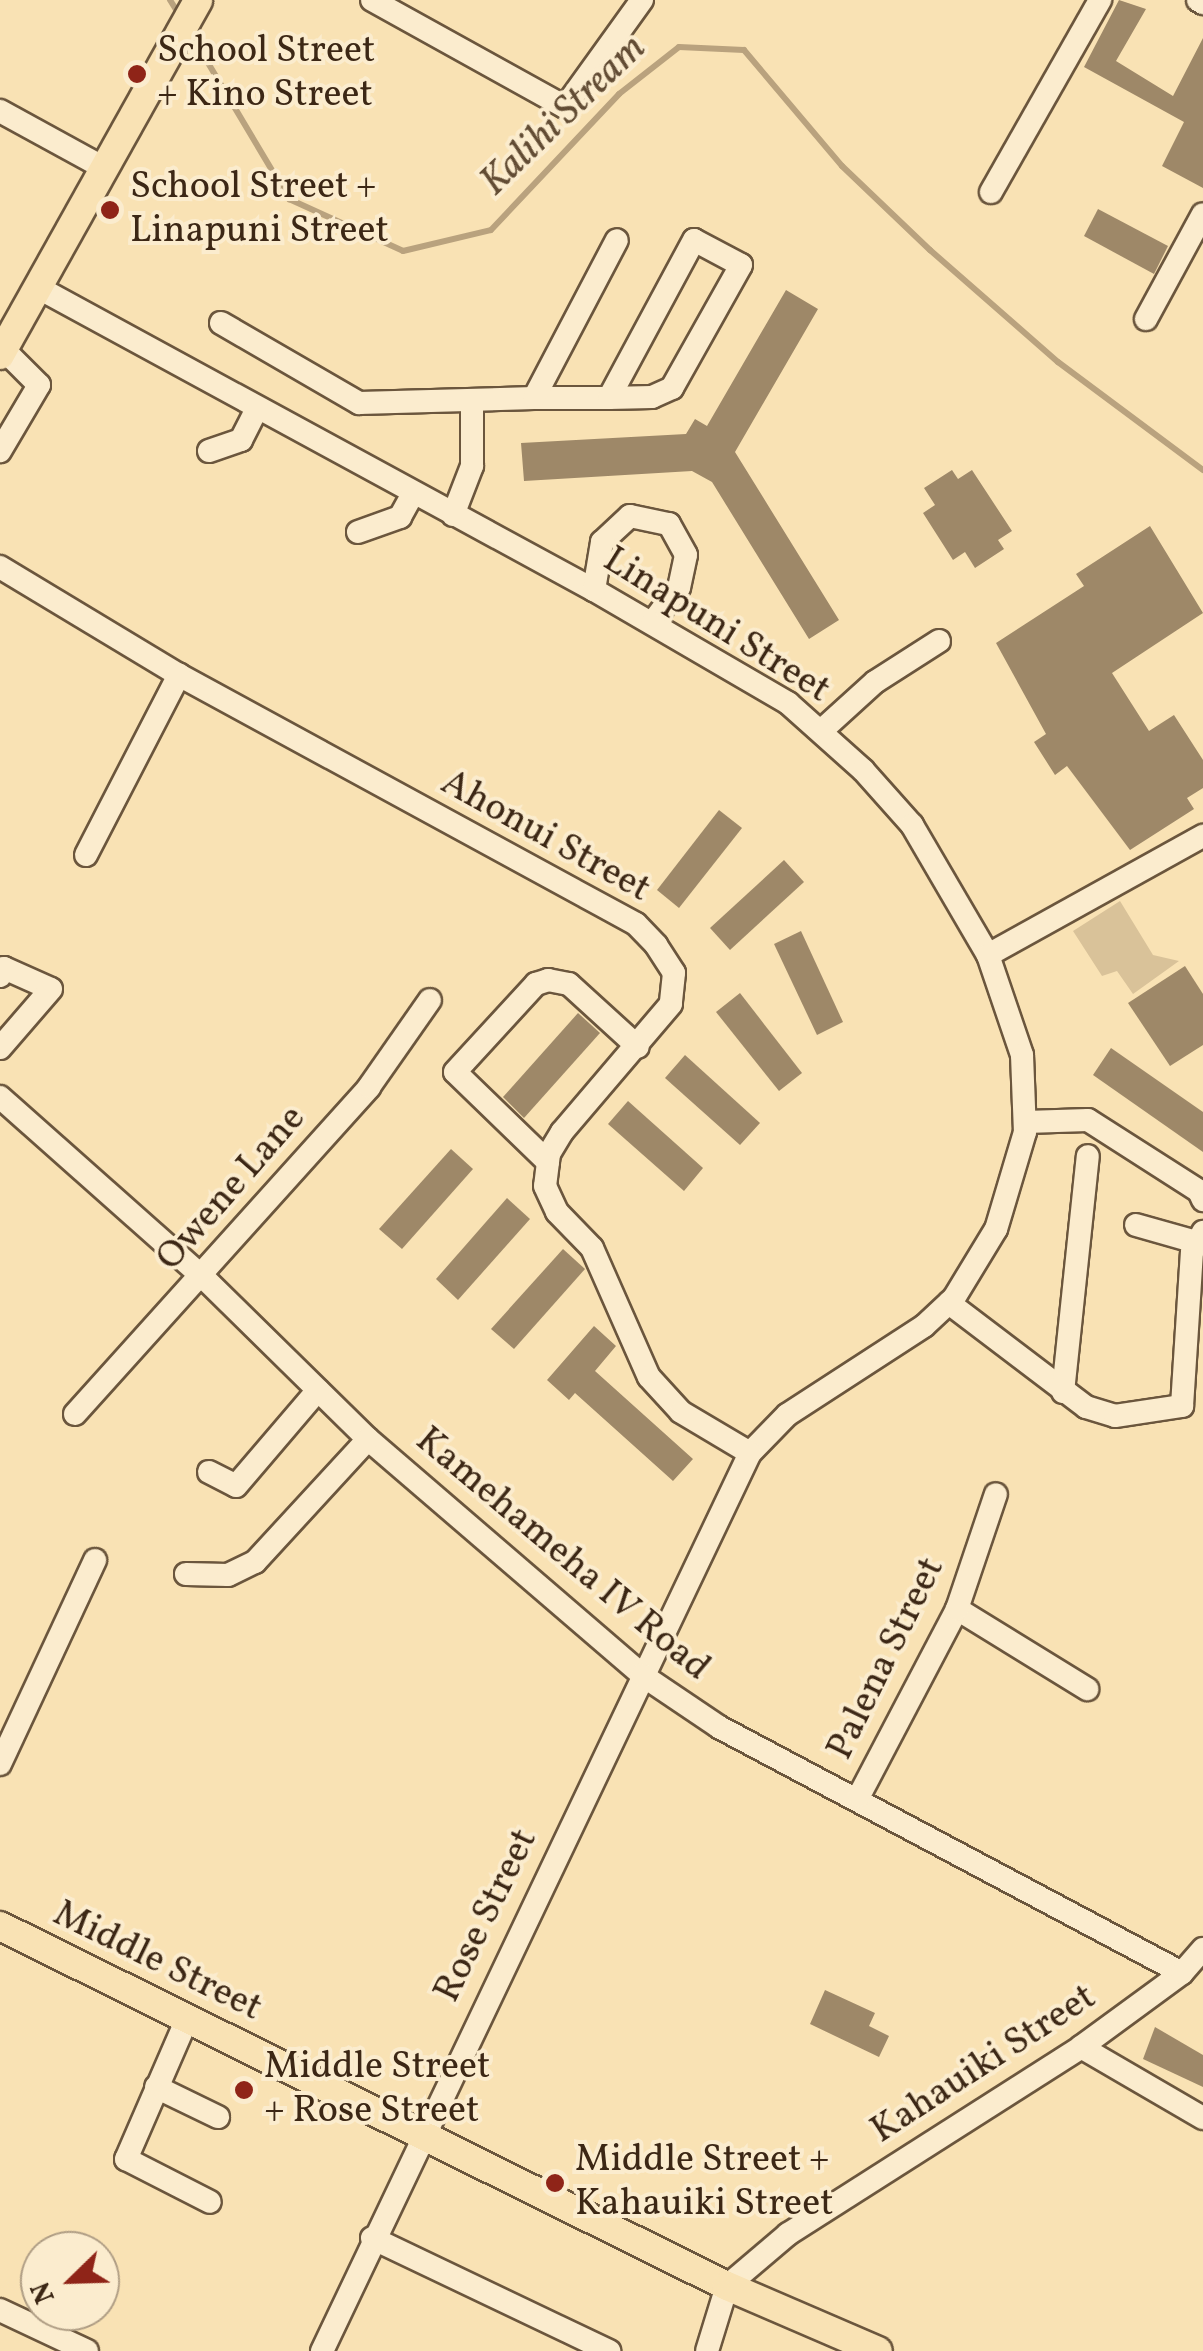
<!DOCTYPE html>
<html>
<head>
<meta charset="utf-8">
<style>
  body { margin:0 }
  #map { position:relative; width:1203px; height:2351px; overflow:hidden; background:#f9e2b4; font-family:Vollkorn,serif }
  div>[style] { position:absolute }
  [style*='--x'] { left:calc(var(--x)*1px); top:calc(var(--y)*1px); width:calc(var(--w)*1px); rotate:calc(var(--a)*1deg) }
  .green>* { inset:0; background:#d9c299 }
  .stream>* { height:6px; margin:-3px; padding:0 3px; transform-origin:3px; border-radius:3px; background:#b9a27e }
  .building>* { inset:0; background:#9e8868 }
  .roads { filter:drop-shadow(2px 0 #6b563d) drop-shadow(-2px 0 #6b563d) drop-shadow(0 2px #6b563d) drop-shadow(0 -2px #6b563d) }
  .minor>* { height:22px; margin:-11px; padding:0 11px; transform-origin:11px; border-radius:11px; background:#fbecce }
  .major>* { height:28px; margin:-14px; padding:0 14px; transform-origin:14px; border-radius:14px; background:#f9e2b4 }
  .dots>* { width:28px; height:28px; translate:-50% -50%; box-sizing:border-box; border:5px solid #fbecce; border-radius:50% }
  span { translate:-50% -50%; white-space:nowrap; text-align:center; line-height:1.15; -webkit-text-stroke:8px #fbecce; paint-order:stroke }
  .poi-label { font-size:38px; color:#3c2715 }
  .left { translate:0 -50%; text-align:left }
  .street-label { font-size:38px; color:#3c2715 }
  .water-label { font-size:40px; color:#624c34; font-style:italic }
  .north { position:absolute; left:20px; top:2231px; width:100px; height:100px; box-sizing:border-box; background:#fbecce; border:2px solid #af9d84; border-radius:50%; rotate:247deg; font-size:28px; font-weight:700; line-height:40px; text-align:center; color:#3c2715 }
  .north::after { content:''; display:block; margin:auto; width:35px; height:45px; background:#8f2418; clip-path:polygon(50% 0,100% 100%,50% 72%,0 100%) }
</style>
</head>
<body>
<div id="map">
  <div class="green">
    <i style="clip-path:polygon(1120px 901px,1153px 955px,1179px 961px,1133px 994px,1117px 971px,1102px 976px,1073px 931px)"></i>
  </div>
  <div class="stream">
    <i style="--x:170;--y:0;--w:19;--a:58"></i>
    <i style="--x:189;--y:31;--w:196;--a:59.2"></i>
    <i style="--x:289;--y:199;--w:125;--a:24.5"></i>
    <i style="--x:403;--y:251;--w:90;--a:-13.4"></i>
    <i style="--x:491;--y:230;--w:187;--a:-46.7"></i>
    <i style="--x:619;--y:94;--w:76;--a:-38.1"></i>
    <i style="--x:679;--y:47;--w:65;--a:2.6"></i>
    <i style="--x:744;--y:50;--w:152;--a:49.8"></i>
    <i style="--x:842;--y:166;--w:122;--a:43.7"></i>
    <i style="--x:930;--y:250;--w:170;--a:41.2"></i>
    <i style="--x:1058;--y:362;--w:181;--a:36.7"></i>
  </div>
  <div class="building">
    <i style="clip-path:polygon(1119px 0,1146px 9px,1116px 61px,1173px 96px,1203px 38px,1203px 188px,1162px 166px,1184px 122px,1084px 67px)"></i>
    <i style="clip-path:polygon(1098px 209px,1168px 246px,1154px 274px,1084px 236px)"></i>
    <i style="clip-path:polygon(786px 290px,818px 309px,735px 452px,839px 620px,809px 639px,712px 482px,692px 471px,524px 481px,521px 443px,686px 434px,695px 419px,707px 426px)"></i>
    <i style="clip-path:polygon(952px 470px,958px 479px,972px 470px,1012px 531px,998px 540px,1004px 549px,975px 568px,965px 552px,953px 560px,923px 513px,935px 505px,924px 488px)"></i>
    <i style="clip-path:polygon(1150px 526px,1203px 613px,1112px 673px,1149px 731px,1174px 715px,1203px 760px,1203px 788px,1187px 798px,1194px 809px,1130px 850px,1067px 766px,1055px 775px,1034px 742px,1046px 734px,996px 643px,1084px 586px,1076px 574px)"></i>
    <i style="clip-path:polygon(719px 810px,742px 828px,679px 908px,657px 890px)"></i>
    <i style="clip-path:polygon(784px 860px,804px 882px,730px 950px,710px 928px)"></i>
    <i style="clip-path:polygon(801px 931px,843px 1022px,817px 1035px,774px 944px)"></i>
    <i style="clip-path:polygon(1185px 966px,1203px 994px,1203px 1045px,1170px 1066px,1128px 1003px)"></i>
    <i style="clip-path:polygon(740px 993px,802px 1073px,779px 1091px,716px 1012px)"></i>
    <i style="clip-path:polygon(578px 1013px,600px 1033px,524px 1118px,503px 1097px)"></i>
    <i style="clip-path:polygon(1111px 1048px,1203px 1112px,1203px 1152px,1093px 1075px)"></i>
    <i style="clip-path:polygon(685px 1055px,760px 1123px,740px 1145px,665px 1078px)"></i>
    <i style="clip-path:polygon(628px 1101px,703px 1168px,684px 1191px,608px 1124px)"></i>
    <i style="clip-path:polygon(451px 1149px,473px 1169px,402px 1249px,379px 1229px)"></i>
    <i style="clip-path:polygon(507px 1198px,530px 1219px,458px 1300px,436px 1279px)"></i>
    <i style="clip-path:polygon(563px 1249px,585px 1269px,514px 1349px,491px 1329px)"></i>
    <i style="clip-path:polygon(594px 1326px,616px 1346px,595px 1371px,693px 1459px,673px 1481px,575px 1393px,569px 1400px,547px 1380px)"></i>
    <i style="clip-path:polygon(825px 1990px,875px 2013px,869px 2026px,889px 2036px,879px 2057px,810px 2024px)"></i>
    <i style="clip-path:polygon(1155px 2027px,1203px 2055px,1203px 2087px,1143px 2059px)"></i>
  </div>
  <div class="roads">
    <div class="minor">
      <i style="--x:372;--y:0;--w:221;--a:29"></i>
      <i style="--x:565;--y:107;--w:132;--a:-54.3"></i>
      <i style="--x:1198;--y:0;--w:6;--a:31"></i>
      <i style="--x:0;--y:111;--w:121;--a:28.7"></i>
      <i style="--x:991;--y:192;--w:221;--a:-60.4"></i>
      <i style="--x:37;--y:287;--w:634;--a:28.55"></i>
      <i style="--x:594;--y:590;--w:225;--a:30.2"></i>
      <i style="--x:788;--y:703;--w:101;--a:41.8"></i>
      <i style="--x:863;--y:770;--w:74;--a:48.3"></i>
      <i style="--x:912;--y:825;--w:151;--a:59.7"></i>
      <i style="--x:988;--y:955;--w:106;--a:71.2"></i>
      <i style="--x:1022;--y:1055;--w:77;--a:87.8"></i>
      <i style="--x:1025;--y:1132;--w:101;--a:106.6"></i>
      <i style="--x:996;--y:1229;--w:81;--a:121.3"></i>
      <i style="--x:954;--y:1298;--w:41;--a:137"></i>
      <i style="--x:924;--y:1326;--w:163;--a:147"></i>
      <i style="--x:787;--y:1415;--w:53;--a:134.2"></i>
      <i style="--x:750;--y:1453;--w:995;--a:115.48"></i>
      <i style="--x:1146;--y:319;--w:119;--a:-61.5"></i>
      <i style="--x:221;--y:323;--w:160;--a:30.1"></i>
      <i style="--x:359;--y:403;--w:175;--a:-1.6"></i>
      <i style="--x:534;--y:398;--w:75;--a:0"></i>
      <i style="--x:609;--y:398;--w:43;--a:-1.3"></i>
      <i style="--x:652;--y:397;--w:22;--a:-24"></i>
      <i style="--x:672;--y:388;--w:141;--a:-60.7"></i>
      <i style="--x:741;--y:265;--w:53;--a:-152"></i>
      <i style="--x:694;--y:240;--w:179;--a:118.3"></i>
      <i style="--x:0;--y:346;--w:55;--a:45"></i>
      <i style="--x:39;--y:385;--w:77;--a:120.6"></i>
      <i style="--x:534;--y:398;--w:178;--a:-62.3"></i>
      <i style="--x:209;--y:451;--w:34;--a:-19"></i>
      <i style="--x:241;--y:440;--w:35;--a:-63"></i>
      <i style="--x:453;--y:515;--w:53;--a:-68.8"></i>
      <i style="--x:472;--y:466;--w:64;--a:-90"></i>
      <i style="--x:358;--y:532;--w:45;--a:-19.7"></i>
      <i style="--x:400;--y:517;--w:26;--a:-61"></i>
      <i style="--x:0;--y:567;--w:209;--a:31.1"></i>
      <i style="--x:179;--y:675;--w:520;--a:28.58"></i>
      <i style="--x:636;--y:924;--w:29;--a:46"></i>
      <i style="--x:656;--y:945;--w:33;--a:57"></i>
      <i style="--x:674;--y:973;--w:31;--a:96"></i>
      <i style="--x:671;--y:1004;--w:168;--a:130.4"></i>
      <i style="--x:562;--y:1132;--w:26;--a:121"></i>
      <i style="--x:549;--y:1154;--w:32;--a:97"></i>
      <i style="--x:545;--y:1186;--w:29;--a:65"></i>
      <i style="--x:557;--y:1212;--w:50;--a:45.8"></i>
      <i style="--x:592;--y:1248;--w:141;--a:66.2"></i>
      <i style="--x:649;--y:1377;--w:47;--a:47.6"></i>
      <i style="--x:681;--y:1412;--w:80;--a:30.7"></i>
      <i style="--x:594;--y:590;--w:49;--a:-80.5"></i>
      <i style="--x:602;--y:542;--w:38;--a:-43"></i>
      <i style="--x:630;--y:516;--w:40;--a:12"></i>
      <i style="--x:669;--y:524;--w:35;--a:61"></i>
      <i style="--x:686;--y:555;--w:33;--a:102"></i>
      <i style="--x:679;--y:587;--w:45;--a:126.9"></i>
      <i style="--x:821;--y:731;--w:73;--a:-42.2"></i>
      <i style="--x:875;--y:682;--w:76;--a:-32.6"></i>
      <i style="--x:86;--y:855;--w:203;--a:-62.7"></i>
      <i style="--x:988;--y:955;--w:246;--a:-29"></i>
      <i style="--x:0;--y:976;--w:9;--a:-63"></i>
      <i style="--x:4;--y:968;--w:51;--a:24.1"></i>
      <i style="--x:51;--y:989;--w:78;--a:130.8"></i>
      <i style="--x:0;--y:1097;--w:271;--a:41.6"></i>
      <i style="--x:203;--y:1277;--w:231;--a:44.5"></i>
      <i style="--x:368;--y:1439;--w:362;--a:40.7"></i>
      <i style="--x:642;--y:1675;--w:93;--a:34"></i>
      <i style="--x:719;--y:1727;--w:524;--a:27.98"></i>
      <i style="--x:1026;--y:1122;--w:62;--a:-1.8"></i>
      <i style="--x:1088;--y:1120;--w:132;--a:32.6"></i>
      <i style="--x:1199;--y:1191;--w:10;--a:66"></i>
      <i style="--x:548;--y:1162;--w:129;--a:-135.9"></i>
      <i style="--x:455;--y:1072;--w:120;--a:-47.4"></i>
      <i style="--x:536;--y:984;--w:13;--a:-18"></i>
      <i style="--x:548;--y:980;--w:21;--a:11"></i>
      <i style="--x:569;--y:984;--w:93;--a:42.4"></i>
      <i style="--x:1136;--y:1225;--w:62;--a:15.8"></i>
      <i style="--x:949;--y:1303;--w:172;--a:37.2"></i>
      <i style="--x:1086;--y:1407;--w:30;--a:17"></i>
      <i style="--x:1115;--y:1416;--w:68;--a:-8.5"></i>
      <i style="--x:1182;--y:1406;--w:154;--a:-86.3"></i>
      <i style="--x:1192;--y:1252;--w:23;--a:-61"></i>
      <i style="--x:1063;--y:1392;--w:237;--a:-84"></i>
      <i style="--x:75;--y:1414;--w:440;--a:-48"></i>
      <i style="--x:369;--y:1087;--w:106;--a:-55"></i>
      <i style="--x:209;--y:1472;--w:30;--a:27"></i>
      <i style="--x:236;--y:1486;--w:126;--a:-49.5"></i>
      <i style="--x:186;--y:1574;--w:42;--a:1.4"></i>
      <i style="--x:228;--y:1575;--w:30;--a:-26"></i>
      <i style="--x:255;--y:1562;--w:167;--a:-47.4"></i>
      <i style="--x:957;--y:1609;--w:153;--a:31.6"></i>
      <i style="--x:0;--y:1764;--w:225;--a:-65"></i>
      <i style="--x:859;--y:1796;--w:211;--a:-62.3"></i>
      <i style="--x:957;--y:1609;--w:121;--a:-71.3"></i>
      <i style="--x:187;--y:2019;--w:153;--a:113.5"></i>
      <i style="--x:126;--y:2159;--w:94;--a:27.1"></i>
      <i style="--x:1081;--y:2047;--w:141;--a:30.2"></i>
      <i style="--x:156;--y:2087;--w:69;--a:25.8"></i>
      <i style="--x:372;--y:2238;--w:263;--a:25.5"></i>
      <i style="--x:0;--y:2310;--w:96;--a:25.2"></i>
      <i style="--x:707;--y:2351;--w:68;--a:-72.9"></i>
      <i style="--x:727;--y:2286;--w:80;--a:-40.4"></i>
      <i style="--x:788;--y:2234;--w:348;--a:-32.5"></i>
      <i style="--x:1081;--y:2047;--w:125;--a:-36.2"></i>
      <i style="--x:1182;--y:1973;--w:32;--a:-49"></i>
    </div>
    <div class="major">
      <i style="--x:0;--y:355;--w:406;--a:-60.8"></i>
      <i style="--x:0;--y:1926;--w:811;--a:26.34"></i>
      <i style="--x:727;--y:2286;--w:164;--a:23.3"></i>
    </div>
  </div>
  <div class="dots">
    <i style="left:137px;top:74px;background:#8f2418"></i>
    <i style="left:110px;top:210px;background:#8f2418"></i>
    <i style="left:244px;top:2090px;background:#8f2418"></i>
    <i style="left:555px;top:2183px;background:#8f2418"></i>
  </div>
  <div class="poi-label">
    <span class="left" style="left:157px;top:74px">School Street<br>+ Kino Street</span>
    <span class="left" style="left:130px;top:210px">School Street +<br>Linapuni Street</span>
    <span class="left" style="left:264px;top:2090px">Middle Street<br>+ Rose Street</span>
    <span class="left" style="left:575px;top:2183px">Middle Street +<br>Kahauiki Street</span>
  </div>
  <div class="street-label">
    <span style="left:716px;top:626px;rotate:32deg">Linapuni Street</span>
    <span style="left:545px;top:837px;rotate:29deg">Ahonui Street</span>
    <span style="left:232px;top:1189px;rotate:-49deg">Owene Lane</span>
    <span style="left:562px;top:1555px;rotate:40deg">Kamehameha IV Road</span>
    <span style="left:887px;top:1659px;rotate:-64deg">Palena Street</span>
    <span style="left:487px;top:1916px;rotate:-64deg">Rose Street</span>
    <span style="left:157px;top:1962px;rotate:26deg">Middle Street</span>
    <span style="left:984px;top:2065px;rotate:-33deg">Kahauiki Street</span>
  </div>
  <div class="water-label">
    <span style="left:564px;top:116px;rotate:-44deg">Kalihi Stream</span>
  </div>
  <div class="north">N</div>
</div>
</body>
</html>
